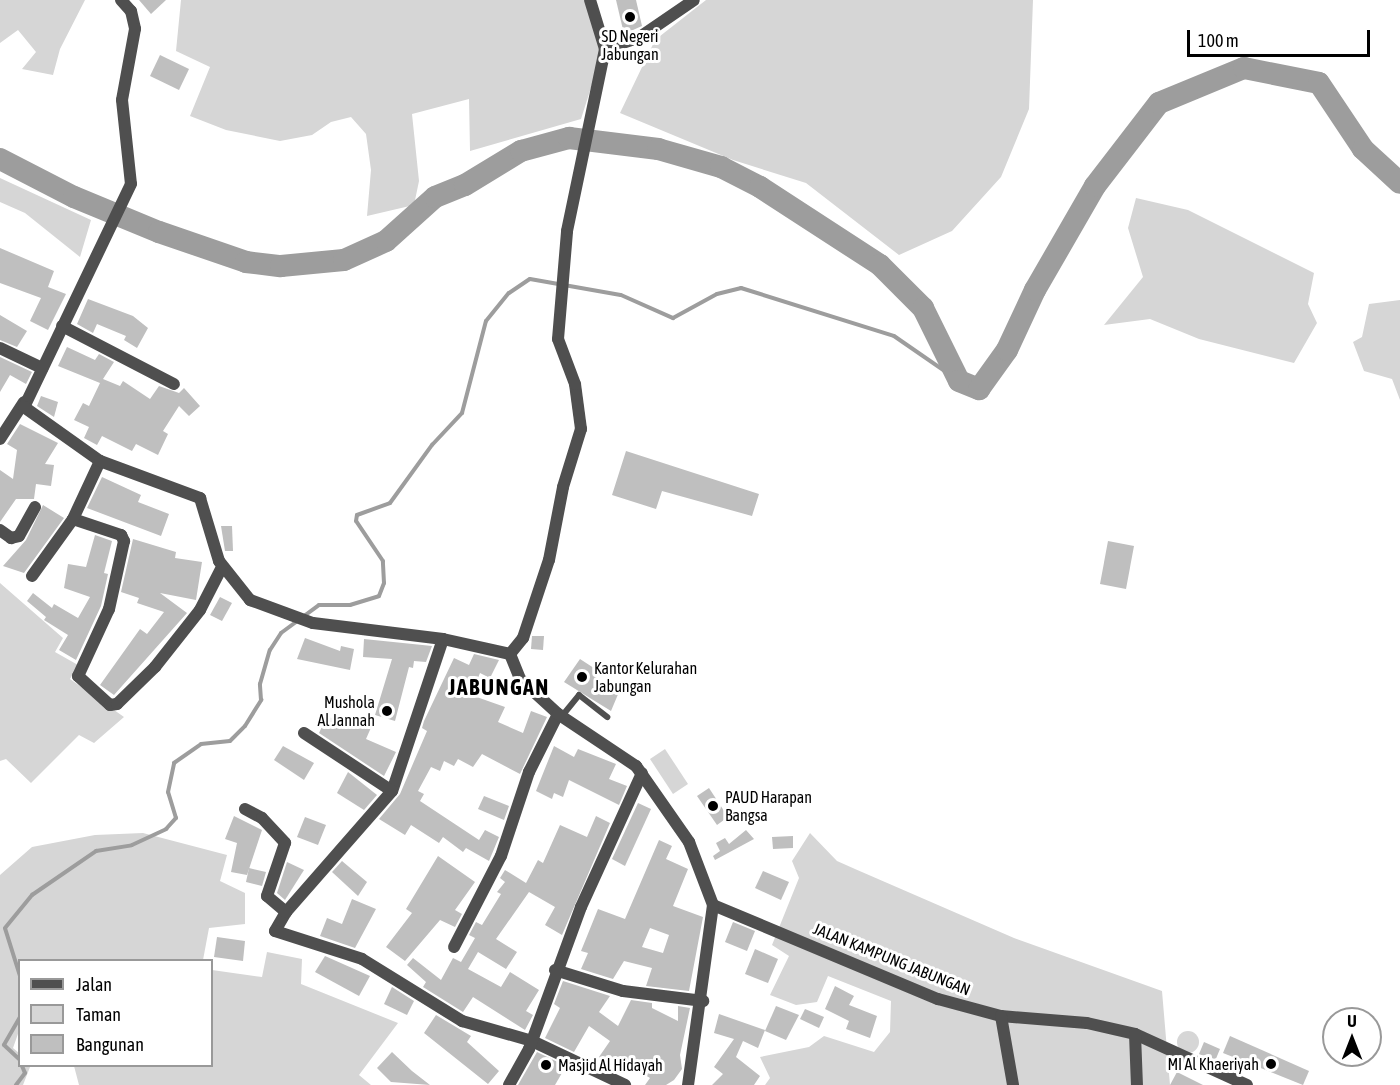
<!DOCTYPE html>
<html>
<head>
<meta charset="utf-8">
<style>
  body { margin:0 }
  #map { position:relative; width:1400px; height:1085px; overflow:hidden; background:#fff; font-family:"Asap Condensed",sans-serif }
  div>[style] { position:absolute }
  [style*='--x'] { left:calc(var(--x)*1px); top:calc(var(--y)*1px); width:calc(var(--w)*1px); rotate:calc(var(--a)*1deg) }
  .green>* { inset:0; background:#d6d6d6 }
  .round { border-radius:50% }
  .stream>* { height:4px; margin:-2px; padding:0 2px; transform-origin:2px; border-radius:2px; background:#9d9d9d }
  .river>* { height:22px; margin:-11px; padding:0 11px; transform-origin:11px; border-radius:11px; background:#9d9d9d }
  .building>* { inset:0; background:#bfbfbf }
  .service>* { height:6px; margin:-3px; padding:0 3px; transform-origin:3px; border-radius:3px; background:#4f4f4f }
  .minor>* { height:12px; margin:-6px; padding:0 6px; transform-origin:6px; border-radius:6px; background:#4f4f4f }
  .tertiary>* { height:12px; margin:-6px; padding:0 6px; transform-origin:6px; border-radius:6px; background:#4f4f4f }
  .dots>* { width:16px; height:16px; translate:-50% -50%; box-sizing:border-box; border:3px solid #fff; border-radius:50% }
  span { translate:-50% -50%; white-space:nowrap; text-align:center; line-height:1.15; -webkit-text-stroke:6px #fff; paint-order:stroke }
  .poi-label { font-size:16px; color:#000 }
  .left { translate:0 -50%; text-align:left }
  .right { translate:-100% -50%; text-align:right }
  .street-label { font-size:16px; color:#000 }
  .district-label { font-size:22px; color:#000; font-weight:700; letter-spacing:1.5px }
  .legend { position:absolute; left:18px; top:959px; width:195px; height:108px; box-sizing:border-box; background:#fff; border:2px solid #999; margin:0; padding:8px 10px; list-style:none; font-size:18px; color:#000 }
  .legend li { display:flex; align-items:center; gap:12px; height:30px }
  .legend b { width:30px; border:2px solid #999 }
  .north { position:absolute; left:1322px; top:1007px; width:60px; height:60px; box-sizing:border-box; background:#fff; border:2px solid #999; border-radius:50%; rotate:0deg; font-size:16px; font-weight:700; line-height:24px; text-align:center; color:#000 }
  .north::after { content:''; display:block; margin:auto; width:21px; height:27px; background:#000; clip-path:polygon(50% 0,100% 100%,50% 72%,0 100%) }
  .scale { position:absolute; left:1187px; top:30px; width:183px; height:27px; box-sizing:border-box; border:3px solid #000; border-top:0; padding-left:8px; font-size:18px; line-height:21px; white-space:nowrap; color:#000; -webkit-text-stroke:4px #fff; paint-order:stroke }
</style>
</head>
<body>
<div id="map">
  <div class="green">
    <i style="clip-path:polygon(0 0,85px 0,60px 49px,53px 75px,22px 69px,36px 52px,18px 30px,0 43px)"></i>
    <i style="clip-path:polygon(181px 0,584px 0,603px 50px,581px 119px,470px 151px,469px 99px,412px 114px,419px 181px,414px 205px,367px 216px,371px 170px,366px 134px,351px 117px,331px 122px,312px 135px,280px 141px,226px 130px,190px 116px,210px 67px,176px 51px)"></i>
    <i style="clip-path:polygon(706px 0,1033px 0,1029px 109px,1001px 177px,952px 231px,899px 255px,806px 183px,733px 160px,620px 113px,655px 40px)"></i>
    <i style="clip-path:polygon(0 178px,91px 220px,80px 257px,25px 213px,0 202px)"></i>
    <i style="clip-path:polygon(1136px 198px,1188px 210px,1314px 273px,1308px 304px,1317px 323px,1294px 363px,1199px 339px,1150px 319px,1104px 325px,1143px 277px,1128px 228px)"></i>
    <i style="clip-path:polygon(1400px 300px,1400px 400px,1392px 379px,1364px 371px,1353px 342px,1362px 337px,1369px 304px)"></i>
    <i style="clip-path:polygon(0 583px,63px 638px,55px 652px,78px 665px,70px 679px,124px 717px,94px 743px,79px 735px,31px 783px,6px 759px,0 761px)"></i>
    <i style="clip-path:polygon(665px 749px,688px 784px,673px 794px,650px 759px)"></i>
    <i style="clip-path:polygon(143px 833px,227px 855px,220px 881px,245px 893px,245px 924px,209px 928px,203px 960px,20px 960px,19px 1031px,13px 1048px,19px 1053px,20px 1066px,30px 1067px,23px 1085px,0 1085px,0 875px,32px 847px,95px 835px)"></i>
    <i style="clip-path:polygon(810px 833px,837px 861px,855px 869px,1014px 938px,1162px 991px,1170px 1085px,765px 1085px,770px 1078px,760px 1057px,809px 1047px,824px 1036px,874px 1052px,890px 1032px,891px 1001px,828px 976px,817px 1002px,796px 1005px,770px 995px,789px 956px,772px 945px,799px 878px,792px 861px)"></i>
    <i style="clip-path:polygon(267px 952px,302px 959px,301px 984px,398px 1023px,359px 1075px,371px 1085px,79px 1085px,74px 1066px,212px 1066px,212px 970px,262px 977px)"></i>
    <i class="round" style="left:1177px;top:1031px;width:22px;height:22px"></i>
  </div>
  <div class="stream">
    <i style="--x:20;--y:976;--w:50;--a:-107.4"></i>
    <i style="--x:5;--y:928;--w:43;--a:-50.7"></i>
    <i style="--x:32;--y:895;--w:78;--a:-34.5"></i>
    <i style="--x:96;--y:851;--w:36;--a:-9"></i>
    <i style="--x:132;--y:845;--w:38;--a:-25"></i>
    <i style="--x:166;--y:829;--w:15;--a:-48"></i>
    <i style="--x:176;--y:818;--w:27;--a:-107"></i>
    <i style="--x:168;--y:792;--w:30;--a:-78"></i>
    <i style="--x:174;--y:763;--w:33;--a:-35"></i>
    <i style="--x:201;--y:744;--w:29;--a:-6"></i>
    <i style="--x:230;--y:741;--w:21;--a:-45"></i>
    <i style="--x:245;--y:726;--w:31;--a:-58"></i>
    <i style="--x:261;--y:700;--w:16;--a:-94"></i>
    <i style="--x:260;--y:684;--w:35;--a:-74"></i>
    <i style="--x:270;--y:650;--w:20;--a:-57"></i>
    <i style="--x:281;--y:633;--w:47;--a:-36.4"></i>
    <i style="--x:319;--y:605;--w:31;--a:0"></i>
    <i style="--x:350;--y:605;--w:30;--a:-17"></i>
    <i style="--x:379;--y:596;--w:14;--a:-69"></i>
    <i style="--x:384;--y:583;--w:22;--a:-93"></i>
    <i style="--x:383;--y:561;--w:48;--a:-124"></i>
    <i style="--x:356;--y:521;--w:6;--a:-81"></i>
    <i style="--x:357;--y:515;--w:35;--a:-20"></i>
    <i style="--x:390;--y:503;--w:72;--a:-54.1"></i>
    <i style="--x:432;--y:445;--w:44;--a:-46.8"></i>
    <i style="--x:462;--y:413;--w:95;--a:-75.4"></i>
    <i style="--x:486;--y:321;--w:36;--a:-51"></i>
    <i style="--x:509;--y:293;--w:25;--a:-34"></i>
    <i style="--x:530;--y:279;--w:92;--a:10"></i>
    <i style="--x:621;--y:295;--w:57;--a:23.9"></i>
    <i style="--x:673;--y:318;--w:50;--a:-28.6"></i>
    <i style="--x:717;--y:294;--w:25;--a:-14"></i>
    <i style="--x:741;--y:288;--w:160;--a:17.4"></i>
    <i style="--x:894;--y:336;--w:79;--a:34.7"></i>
    <i style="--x:20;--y:1017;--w:32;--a:120"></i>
    <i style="--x:4;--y:1045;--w:22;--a:43"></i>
    <i style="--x:16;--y:1085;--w:15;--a:-53"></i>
    <i style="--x:25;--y:1073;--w:8;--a:-113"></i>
  </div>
  <div class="river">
    <i style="--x:0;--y:159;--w:83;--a:27.2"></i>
    <i style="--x:74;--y:197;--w:92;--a:22.4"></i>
    <i style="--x:159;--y:232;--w:92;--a:19"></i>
    <i style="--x:246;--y:262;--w:35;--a:7"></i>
    <i style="--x:281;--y:266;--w:63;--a:-5.4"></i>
    <i style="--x:344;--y:260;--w:46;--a:-24.3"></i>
    <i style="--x:386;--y:241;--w:66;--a:-41.9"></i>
    <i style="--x:435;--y:197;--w:32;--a:-22"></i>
    <i style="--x:465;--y:185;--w:66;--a:-31.3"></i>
    <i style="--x:521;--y:151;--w:50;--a:-15.2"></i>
    <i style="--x:569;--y:138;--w:90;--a:7"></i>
    <i style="--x:658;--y:149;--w:66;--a:15.9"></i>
    <i style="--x:721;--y:167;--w:44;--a:27.1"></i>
    <i style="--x:760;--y:187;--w:143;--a:33"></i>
    <i style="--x:880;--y:265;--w:61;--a:45"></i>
    <i style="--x:923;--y:308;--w:81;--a:63.7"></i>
    <i style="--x:959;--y:381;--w:22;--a:22"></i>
    <i style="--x:979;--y:389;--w:48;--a:-54.3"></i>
    <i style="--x:1007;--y:350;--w:66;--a:-65"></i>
    <i style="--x:1035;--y:290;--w:120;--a:-60"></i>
    <i style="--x:1095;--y:186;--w:105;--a:-52.4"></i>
    <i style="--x:1159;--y:103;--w:92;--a:-22.4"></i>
    <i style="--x:1244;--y:68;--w:76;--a:11.3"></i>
    <i style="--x:1319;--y:83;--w:79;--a:56.3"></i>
    <i style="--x:1363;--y:149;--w:50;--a:42.6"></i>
  </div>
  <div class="building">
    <i style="clip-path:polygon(139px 0,166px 0,151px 14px)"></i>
    <i style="clip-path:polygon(616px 0,636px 0,642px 26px,624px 34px)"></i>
    <i style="clip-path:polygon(160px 55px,189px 69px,179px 90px,150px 76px)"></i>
    <i style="clip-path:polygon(0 248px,54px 271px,48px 287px,66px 294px,48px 330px,30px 321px,41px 298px,0 283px)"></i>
    <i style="clip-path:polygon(88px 299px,133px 316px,148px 328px,137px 348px,124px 340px,126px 336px,97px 324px,93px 333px,77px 324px)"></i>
    <i style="clip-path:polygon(0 315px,27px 331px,17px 347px,0 340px)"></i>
    <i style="clip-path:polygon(67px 347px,95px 360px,99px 354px,114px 362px,103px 379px,120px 386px,123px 381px,150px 399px,159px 386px,179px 393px,184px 388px,200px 406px,189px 416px,179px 406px,163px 431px,168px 434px,158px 455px,136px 444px,132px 451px,102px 436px,97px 445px,84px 438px,89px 427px,74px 420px,83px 403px,89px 406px,100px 383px,58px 366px)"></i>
    <i style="clip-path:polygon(0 357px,32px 372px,26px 384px,10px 375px,0 392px)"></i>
    <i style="clip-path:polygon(41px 396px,58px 402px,54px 417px,37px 406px)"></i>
    <i style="clip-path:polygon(20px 424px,58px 443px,45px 464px,54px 465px,51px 486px,36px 484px,34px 499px,16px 499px,0 522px,0 470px,13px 479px,17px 450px,7px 444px)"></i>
    <i style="clip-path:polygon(626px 451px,759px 494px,752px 516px,662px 491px,656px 509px,612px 495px)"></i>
    <i style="clip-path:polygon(102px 477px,141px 495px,138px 502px,169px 514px,161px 536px,87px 508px)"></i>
    <i style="clip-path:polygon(43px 505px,64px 518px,24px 573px,3px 566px,26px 540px)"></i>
    <i style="clip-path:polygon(221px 526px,232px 526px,233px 551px,225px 551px)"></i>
    <i style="clip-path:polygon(95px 535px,112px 541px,104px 573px,108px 574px,101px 606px,76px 660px,59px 650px,68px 635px,44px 620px,46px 617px,27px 601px,33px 593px,52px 608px,54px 604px,78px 618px,90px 597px,64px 588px,68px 564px,86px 567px)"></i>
    <i style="clip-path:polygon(133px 539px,176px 552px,175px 558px,202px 562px,196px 600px,160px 593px,187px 613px,114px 695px,100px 685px,140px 629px,147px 634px,164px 612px,137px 603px,139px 598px,121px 592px)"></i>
    <i style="clip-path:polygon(1108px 541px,1134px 546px,1126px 589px,1100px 584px)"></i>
    <i style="clip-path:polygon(220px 597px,232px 603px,222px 621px,210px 615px)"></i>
    <i style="clip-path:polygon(532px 636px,544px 636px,543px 650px,531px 649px)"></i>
    <i style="clip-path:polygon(305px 638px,340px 651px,341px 646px,354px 649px,350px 670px,297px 659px)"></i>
    <i style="clip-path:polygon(364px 639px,432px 646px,426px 662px,414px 661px,413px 668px,409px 667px,395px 721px,375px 715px,392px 659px,363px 657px)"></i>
    <i style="clip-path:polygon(474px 654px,499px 660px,490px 678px,480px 673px,471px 695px,505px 707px,498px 722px,523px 733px,531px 711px,547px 717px,520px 774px,482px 754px,473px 767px,458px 759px,454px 766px,444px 761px,440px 771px,431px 767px,418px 791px,424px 794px,420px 801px,479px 840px,485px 830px,499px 837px,489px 861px,466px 848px,463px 852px,443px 837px,439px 843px,411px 825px,405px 835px,379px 819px,400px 794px,427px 731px,422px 728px,424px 721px,454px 658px,469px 665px)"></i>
    <i style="clip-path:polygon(580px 659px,600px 672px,594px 681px,619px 692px,611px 711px,564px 682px)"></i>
    <i style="clip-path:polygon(353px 715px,373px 723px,366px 739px,396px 752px,384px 776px,319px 733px,327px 716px,349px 726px)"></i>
    <i style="clip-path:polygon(283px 746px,314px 763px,304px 780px,274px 760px)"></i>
    <i style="clip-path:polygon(554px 746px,574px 757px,578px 749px,616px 764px,609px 779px,627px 786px,619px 805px,569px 780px,563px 797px,554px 793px,552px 799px,536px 791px)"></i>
    <i style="clip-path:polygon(348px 772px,377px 795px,364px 810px,337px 793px)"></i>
    <i style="clip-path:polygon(709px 788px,728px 817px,717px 825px,697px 796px)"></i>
    <i style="clip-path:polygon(484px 796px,509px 806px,504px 820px,478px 809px)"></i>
    <i style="clip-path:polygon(638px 803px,651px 809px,625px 866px,612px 859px)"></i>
    <i style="clip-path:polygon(234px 816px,262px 830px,247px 875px,231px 872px,237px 843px,225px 839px)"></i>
    <i style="clip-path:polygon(596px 816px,610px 823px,562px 935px,545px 925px,555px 907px,529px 892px,496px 939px,517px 952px,506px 969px,478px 952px,468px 969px,501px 987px,510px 972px,539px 990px,526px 1011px,533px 1015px,525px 1030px,473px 997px,463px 1012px,423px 987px,426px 982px,407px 965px,413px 958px,441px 980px,453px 958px,461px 962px,475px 938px,469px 935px,476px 922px,482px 925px,501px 894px,497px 892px,505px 882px,500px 878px,505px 870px,526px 883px,538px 860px,543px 863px,560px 825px,587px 837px)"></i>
    <i style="clip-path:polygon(305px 817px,326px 825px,318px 845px,297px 837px)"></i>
    <i style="clip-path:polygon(746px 830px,754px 839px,715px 860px,713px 856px,720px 851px,716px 843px,725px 838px,729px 844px)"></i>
    <i style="clip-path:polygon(793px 836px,793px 848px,773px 849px,772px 837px)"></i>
    <i style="clip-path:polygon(evenodd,659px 840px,672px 846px,666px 859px,688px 869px,673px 906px,703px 917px,689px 991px,646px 986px,652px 968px,624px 961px,613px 979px,581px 969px,588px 953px,581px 951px,598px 909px,625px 919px,659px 840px,650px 928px,669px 935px,663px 953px,642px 947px,650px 928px)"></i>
    <i style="clip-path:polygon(438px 856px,475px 882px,455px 910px,462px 914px,455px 927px,440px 920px,405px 961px,386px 947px,412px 913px,406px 909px)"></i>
    <i style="clip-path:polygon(342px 861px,367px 882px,358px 896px,332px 872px)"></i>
    <i style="clip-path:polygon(287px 862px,304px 870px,285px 900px,277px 893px)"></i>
    <i style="clip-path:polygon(249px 868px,266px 872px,262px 886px,246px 882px)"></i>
    <i style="clip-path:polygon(763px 871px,789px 882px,781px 900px,755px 888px)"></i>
    <i style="clip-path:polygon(352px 899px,376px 909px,355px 948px,320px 936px,327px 918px,342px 924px)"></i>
    <i style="clip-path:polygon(733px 922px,755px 931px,747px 951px,725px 942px)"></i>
    <i style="clip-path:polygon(217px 937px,245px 941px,243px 961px,214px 957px)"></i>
    <i style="clip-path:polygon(755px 949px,778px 959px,768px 983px,745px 974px)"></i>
    <i style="clip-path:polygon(325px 956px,370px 976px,359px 996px,315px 972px)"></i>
    <i style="clip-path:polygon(563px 981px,610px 996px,599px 1012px,618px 1026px,631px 1000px,652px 1003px,652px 1008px,678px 1021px,678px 1006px,690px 1008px,680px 1055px,682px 1069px,674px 1080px,666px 1085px,645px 1085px,650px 1078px,629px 1065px,624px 1073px,599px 1057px,610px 1041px,589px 1026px,574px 1052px,545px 1038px,560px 1008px,554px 1004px)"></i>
    <i style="clip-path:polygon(835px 986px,854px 996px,849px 1005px,877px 1016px,870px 1038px,846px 1029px,849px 1021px,825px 1009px)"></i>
    <i style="clip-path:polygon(392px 987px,414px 1001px,407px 1015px,384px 1004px)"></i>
    <i style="clip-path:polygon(776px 1006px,799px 1015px,786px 1040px,765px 1031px)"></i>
    <i style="clip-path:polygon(805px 1009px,824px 1017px,819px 1028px,800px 1019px)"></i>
    <i style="clip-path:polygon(719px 1014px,765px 1030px,758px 1048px,743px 1041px,736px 1057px,760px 1076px,754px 1085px,712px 1085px,723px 1074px,714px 1067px,734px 1039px,714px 1033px)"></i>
    <i style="clip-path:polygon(436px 1015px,471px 1036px,467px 1042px,499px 1071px,488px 1084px,424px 1033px)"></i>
    <i style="clip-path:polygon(1230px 1036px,1309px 1071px,1303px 1085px,1223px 1053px)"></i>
    <i style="clip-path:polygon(1204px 1042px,1220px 1049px,1215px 1061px,1199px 1054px)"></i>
    <i style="clip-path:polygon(392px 1052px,412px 1071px,430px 1085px,391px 1082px,377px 1068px)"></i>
    <i style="clip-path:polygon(537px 1052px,566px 1066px,555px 1085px,518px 1085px)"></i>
    <i style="clip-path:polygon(1177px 1072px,1203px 1085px,1170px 1085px)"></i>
  </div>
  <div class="service">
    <i style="--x:562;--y:716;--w:27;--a:-51"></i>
    <i style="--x:579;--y:695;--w:36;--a:38"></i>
  </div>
  <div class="minor">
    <i style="--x:605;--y:49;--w:37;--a:-19"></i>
    <i style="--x:640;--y:37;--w:65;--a:-34.4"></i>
    <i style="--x:62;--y:326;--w:126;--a:27.4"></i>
    <i style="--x:0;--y:348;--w:47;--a:25.5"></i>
    <i style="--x:0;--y:439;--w:44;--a:-57"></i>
    <i style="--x:73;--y:519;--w:51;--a:18.4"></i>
    <i style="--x:121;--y:535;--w:7;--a:63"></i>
    <i style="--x:124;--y:541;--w:70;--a:102.4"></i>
    <i style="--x:109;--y:609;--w:74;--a:114.8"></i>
    <i style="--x:78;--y:676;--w:43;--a:42.2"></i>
    <i style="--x:110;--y:705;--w:7;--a:-8"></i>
    <i style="--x:117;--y:704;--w:53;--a:-44.2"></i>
    <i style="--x:155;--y:667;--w:73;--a:-51.7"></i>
    <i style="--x:200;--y:610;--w:48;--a:-62.9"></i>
    <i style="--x:0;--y:530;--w:14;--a:36"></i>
    <i style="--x:11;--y:538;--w:8;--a:-14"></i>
    <i style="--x:19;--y:536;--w:33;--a:-61"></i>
    <i style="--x:32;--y:576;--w:70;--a:-54.3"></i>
    <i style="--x:73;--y:519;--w:64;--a:-65"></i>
    <i style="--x:443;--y:639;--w:160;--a:108.5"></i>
    <i style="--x:392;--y:791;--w:161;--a:131.2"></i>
    <i style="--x:286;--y:912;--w:22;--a:120"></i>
    <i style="--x:275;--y:931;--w:91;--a:17.8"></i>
    <i style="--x:362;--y:959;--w:118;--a:31.8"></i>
    <i style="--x:462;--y:1021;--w:73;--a:15.9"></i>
    <i style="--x:532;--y:1041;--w:103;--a:25.3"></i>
    <i style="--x:510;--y:654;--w:21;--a:-51"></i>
    <i style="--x:523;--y:638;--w:82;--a:-71.6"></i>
    <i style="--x:549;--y:560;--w:74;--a:-79.1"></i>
    <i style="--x:563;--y:487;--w:61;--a:-72.8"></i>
    <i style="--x:581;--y:429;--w:45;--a:-97.6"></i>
    <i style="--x:575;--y:384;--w:48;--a:-110.7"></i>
    <i style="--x:558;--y:339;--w:108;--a:-85.2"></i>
    <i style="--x:567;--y:231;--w:186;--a:-78.2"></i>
    <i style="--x:605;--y:49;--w:51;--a:-107"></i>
    <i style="--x:304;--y:733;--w:105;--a:33.4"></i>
    <i style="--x:245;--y:809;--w:19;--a:28"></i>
    <i style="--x:262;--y:818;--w:34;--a:47"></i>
    <i style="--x:285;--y:843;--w:56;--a:108.8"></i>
    <i style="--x:267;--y:896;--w:25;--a:40"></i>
    <i style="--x:713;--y:905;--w:244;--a:22.7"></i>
    <i style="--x:938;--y:999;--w:65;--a:15.1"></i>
    <i style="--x:1001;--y:1016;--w:86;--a:4.7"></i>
    <i style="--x:1087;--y:1023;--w:49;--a:12.9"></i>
    <i style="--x:1135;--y:1034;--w:123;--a:24.5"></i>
    <i style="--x:454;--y:947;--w:102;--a:-62.7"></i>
    <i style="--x:501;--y:856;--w:89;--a:-71.6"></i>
    <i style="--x:529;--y:772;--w:65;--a:-63.4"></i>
    <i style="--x:555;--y:970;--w:71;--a:17.2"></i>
    <i style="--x:623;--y:991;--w:81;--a:7.1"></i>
    <i style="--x:1001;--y:1016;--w:70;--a:80.1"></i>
    <i style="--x:1135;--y:1034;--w:51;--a:87.8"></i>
    <i style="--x:509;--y:1085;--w:41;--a:-60.9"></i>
    <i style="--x:529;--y:1049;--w:151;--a:-69.9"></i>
    <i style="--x:581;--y:907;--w:147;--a:-65.5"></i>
  </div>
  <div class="tertiary">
    <i style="--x:121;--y:0;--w:15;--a:48"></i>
    <i style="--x:131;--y:11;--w:18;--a:77"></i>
    <i style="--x:135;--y:29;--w:72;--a:100.4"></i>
    <i style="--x:122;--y:100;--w:84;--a:83.9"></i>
    <i style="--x:131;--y:184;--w:247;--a:115.6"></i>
    <i style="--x:24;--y:407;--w:93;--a:35.4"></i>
    <i style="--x:100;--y:461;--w:107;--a:20.3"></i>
    <i style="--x:200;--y:498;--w:66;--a:73.2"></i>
    <i style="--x:219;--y:561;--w:50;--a:51.5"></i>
    <i style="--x:250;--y:600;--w:67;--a:20.1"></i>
    <i style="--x:313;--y:623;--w:131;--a:7"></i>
    <i style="--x:443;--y:639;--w:69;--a:12.6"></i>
    <i style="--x:510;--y:654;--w:27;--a:68"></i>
    <i style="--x:520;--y:679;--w:52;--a:42.6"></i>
    <i style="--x:558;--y:714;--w:94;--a:33.7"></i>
    <i style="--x:636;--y:766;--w:93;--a:55.1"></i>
    <i style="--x:689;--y:842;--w:67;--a:69.1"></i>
    <i style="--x:713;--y:905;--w:182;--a:97.9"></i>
  </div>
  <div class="dots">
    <i style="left:630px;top:17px;background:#000"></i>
    <i style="left:582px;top:677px;background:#000"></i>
    <i style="left:387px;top:711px;background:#000"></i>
    <i style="left:713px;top:806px;background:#000"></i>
    <i style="left:1271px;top:1064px;background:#000"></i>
    <i style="left:546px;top:1065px;background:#000"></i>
  </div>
  <div class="poi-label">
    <span style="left:630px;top:45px">SD Negeri<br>Jabungan</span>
    <span class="left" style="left:594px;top:677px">Kantor Kelurahan<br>Jabungan</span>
    <span class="right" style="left:375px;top:711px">Mushola<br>Al Jannah</span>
    <span class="left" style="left:725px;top:806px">PAUD Harapan<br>Bangsa</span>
    <span class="right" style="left:1259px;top:1064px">MI Al Khaeriyah</span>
    <span class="left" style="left:558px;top:1065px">Masjid Al Hidayah</span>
  </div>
  <div class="street-label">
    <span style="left:892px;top:959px;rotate:22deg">JALAN KAMPUNG JABUNGAN</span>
  </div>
  <div class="district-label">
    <span style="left:499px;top:688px">JABUNGAN</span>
  </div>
  <ul class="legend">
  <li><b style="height:8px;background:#4f4f4f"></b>Jalan</li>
  <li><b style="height:16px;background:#d6d6d6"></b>Taman</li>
  <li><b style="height:16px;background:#bfbfbf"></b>Bangunan</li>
  </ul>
  <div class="north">U</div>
  <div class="scale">100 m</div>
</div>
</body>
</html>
